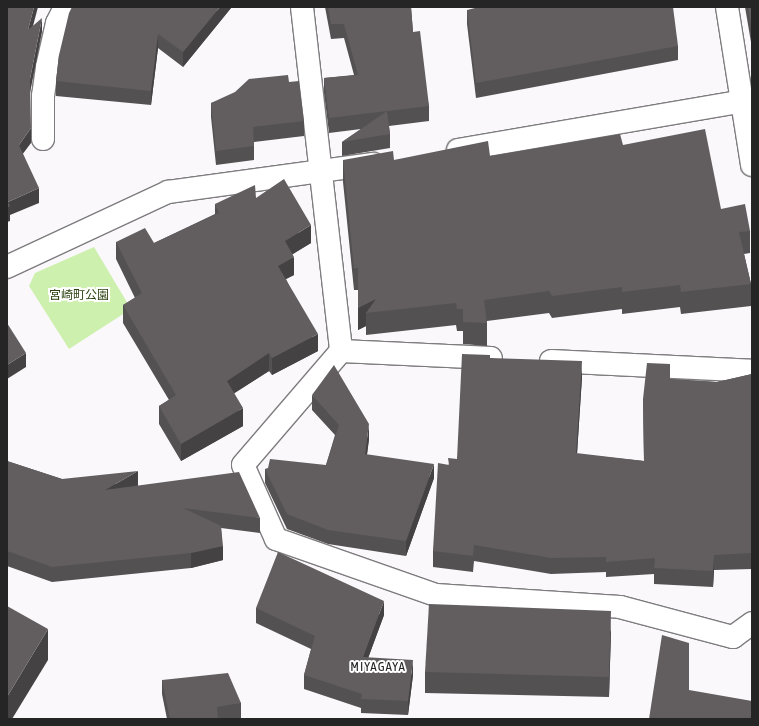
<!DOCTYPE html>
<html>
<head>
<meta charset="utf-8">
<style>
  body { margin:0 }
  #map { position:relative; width:759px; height:726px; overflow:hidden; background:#faf8fb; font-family:"Asap Condensed","Noto Sans JP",sans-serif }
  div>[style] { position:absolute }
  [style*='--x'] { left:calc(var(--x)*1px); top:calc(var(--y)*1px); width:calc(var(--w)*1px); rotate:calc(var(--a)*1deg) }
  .green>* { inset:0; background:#cef0ae }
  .roads { filter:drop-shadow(1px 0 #7e7c7f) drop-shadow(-1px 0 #7e7c7f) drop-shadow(0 1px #7e7c7f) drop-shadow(0 -1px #7e7c7f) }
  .minor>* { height:22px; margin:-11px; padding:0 11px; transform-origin:11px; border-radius:11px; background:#fff }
  .wall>* { inset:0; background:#545153 }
  .shaded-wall>* { inset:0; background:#454243 }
  .building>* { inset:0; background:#625e60 }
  span { translate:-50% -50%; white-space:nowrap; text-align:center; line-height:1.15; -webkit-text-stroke:4px #fff; paint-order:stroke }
  .park-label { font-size:12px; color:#2c4211 }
  .neighbourhood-label { font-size:13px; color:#262526; letter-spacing:1px }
  .frame { position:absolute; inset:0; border:8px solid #262526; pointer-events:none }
</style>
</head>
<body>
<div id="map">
  <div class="green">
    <i style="clip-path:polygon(94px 247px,131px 309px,69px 349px,29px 286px,35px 273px)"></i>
  </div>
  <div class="roads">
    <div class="minor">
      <i style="--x:302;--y:7;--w:346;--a:83.5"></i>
      <i style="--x:341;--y:351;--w:150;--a:2.7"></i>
      <i style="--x:727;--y:7;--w:160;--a:81"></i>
      <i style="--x:43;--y:139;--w:43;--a:-90"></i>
      <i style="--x:43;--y:96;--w:29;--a:-82"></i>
      <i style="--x:47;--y:67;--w:45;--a:-77.2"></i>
      <i style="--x:57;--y:23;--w:18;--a:-63"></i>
      <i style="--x:458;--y:150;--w:286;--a:-9.7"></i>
      <i style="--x:7;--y:267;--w:178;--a:-25"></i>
      <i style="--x:168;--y:192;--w:207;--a:-7.8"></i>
      <i style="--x:341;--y:351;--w:150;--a:130.7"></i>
      <i style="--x:243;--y:465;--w:81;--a:66"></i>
      <i style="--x:276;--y:539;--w:170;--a:19.3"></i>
      <i style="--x:436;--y:595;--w:184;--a:3.7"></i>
      <i style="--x:620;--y:607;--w:117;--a:14.9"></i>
      <i style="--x:733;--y:637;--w:24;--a:-36"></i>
      <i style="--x:551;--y:361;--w:201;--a:2.8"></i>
    </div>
  </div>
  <div class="wall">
    <i style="clip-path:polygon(231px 7px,231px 8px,183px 67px,158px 48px,151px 105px,56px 96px,56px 81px,59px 55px)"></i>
    <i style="clip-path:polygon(325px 7px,411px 7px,413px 32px,429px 106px,429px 121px,389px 126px,390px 134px,390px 148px,342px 156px,342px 142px,361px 129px,329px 133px,324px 93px,324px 78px,354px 75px,344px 38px,331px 39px)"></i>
    <i style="clip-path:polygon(745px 7px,752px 7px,752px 48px)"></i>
    <i style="clip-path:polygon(467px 10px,678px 46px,678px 60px,476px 98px,467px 24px)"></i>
    <i style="clip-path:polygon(289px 82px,304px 121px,304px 136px,254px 142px,254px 160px,216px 165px,211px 117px,211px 103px)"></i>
    <i style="clip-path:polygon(623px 145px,721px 209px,750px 231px,750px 253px,744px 254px,751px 284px,751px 306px,681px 314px,680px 307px,622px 314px,622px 309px,552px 318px,549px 313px,487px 321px,487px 346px,463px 344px,463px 331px,457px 331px,456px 325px,366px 335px,366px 326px,358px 330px,358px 290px,354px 290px,343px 182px,343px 160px,394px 160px,490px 156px)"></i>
    <i style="clip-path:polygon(256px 198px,311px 243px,292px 254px,294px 275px,286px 279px,318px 351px,272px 375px,269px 371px,234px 393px,243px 426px,181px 461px,159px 424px,159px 406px,169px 400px,123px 323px,123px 305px,135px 298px,116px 259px,116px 242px,154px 243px,215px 214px,215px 204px)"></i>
    <i style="clip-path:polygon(490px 358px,582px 377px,577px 454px,644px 461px,643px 399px,670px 379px,717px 382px,752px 374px,752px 569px,714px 570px,713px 587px,654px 584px,654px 574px,606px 577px,606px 572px,551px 574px,474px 561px,473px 572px,433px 567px,433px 551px,448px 465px,457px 459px)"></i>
    <i style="clip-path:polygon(312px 395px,369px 439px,367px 455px,434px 478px,406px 556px,328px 544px,287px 529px,265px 483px,265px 469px,326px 465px,335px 435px,312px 410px)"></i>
    <i style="clip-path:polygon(7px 461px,62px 479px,138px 486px,260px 518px,260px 533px,221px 528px,223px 560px,191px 568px,52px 582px,7px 566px)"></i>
    <i style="clip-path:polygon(256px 608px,384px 615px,368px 658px,413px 675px,408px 715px,361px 713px,361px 708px,304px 689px,304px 675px,311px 649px,256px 623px)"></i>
    <i style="clip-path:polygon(611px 631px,609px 697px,425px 693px,425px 672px)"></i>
    <i style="clip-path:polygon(162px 680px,241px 703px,241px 718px,234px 719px,167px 719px,162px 694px)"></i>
  </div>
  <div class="shaded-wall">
    <i style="clip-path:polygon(34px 7px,38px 7px,28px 45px,28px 30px)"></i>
    <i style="clip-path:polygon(220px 7px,231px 7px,231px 8px,183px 67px,183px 52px)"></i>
    <i style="clip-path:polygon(42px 18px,42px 32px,30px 93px,30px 79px)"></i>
    <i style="clip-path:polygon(158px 34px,158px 48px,151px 105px,151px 91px)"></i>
    <i style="clip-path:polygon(31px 128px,31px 143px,19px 159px,19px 145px)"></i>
    <i style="clip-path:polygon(39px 188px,39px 203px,10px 215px,10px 221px,7px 222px,8px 202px)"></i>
    <i style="clip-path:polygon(311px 225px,311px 243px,285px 259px,285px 241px)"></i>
    <i style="clip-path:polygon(294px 257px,294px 275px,278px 283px,278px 266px)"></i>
    <i style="clip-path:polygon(376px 299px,366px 313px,366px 326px,358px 330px,358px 308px)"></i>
    <i style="clip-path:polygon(318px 334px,318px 351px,272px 375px,272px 358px)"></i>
    <i style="clip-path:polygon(26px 353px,26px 367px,7px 379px,7px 365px)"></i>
    <i style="clip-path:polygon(269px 353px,269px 371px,227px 398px,227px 381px)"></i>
    <i style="clip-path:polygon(582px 361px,582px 377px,576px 469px,576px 453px)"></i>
    <i style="clip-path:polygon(243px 408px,243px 426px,181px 461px,181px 444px)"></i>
    <i style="clip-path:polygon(369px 424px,369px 439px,365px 469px,365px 454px)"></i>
    <i style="clip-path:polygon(434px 464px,434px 478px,406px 556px,406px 541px)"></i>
    <i style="clip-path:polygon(138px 471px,138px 486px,105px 490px)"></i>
    <i style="clip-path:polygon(223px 546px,223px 560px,191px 568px,191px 553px)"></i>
    <i style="clip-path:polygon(714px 555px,714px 570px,713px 587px,713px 571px)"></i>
    <i style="clip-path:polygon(384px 601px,384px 615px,363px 672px,363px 657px)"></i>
    <i style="clip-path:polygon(611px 611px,611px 631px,609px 697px,609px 677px)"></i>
    <i style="clip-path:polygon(48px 629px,48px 660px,12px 719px,7px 719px,7px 697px)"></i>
    <i style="clip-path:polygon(413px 660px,413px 675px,408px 715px,408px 701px)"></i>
  </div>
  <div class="building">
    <i style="clip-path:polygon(7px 7px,34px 7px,28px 30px,42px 18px,30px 79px,31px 128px,19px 145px,39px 188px,8px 202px,10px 206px,7px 208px)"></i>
    <i style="clip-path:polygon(72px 7px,220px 7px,183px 52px,158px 34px,151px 91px,56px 81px,59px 55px,69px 13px)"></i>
    <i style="clip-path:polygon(328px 7px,411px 7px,413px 32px,420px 31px,429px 106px,329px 118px,324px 78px,358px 75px,344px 24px,331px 24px)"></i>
    <i style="clip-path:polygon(479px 7px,673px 7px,678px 46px,476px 83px,467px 10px)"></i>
    <i style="clip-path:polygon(748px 7px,752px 7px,752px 31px)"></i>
    <i style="clip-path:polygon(288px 75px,289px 82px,299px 81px,304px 121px,253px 127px,254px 146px,216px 151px,211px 103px,235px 92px,249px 79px)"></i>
    <i style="clip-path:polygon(387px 111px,390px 134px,342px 142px)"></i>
    <i style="clip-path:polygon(705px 129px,721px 209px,745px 204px,750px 231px,739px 232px,751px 284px,681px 292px,680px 285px,622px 292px,622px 287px,552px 296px,549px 291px,484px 300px,487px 323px,463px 322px,463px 309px,457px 309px,456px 303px,366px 313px,376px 299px,358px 308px,358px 268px,354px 268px,343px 160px,393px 151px,394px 160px,488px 141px,490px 156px,620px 134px,623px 145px)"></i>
    <i style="clip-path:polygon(284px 179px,311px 225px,285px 241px,294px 257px,278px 266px,318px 334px,272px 358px,269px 353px,227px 381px,243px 408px,181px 444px,159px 406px,176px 395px,123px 305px,142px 293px,116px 242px,145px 228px,154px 243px,219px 213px,215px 204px,255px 185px,256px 198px)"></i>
    <i style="clip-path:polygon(7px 323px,26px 353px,7px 365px)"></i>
    <i style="clip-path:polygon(462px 354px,490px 355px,490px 358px,582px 361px,576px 453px,644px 461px,643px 399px,647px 363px,670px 364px,670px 379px,717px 382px,752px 374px,752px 553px,714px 555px,713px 571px,654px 568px,655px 558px,606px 562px,606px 557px,551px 558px,474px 545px,473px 556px,433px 551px,438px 463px,449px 465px,448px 458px,457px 459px)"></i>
    <i style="clip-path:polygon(334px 365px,369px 424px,365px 454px,434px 464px,406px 541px,328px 530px,287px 514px,265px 469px,268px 468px,270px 459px,326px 465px,339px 425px,312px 395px)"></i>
    <i style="clip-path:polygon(7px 461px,62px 479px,138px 471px,105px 490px,239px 472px,260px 518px,183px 508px,221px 526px,223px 546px,191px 553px,52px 567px,7px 551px)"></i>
    <i style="clip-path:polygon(278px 552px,384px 601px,363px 657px,413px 660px,408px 701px,361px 699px,362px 694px,304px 675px,315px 636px,256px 608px)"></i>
    <i style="clip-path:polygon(429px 604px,611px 611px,609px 677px,425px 672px)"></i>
    <i style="clip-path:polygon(7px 606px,48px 629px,7px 697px)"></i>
    <i style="clip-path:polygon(662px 635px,689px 643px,689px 690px,752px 701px,752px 719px,649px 719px)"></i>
    <i style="clip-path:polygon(228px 673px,241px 703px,217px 707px,218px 719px,170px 719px,162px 680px)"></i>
  </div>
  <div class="park-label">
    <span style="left:79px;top:296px">宮崎町公園</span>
  </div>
  <div class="neighbourhood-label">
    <span style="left:378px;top:667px">MIYAGAYA</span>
  </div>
  <div class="frame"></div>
</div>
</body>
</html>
